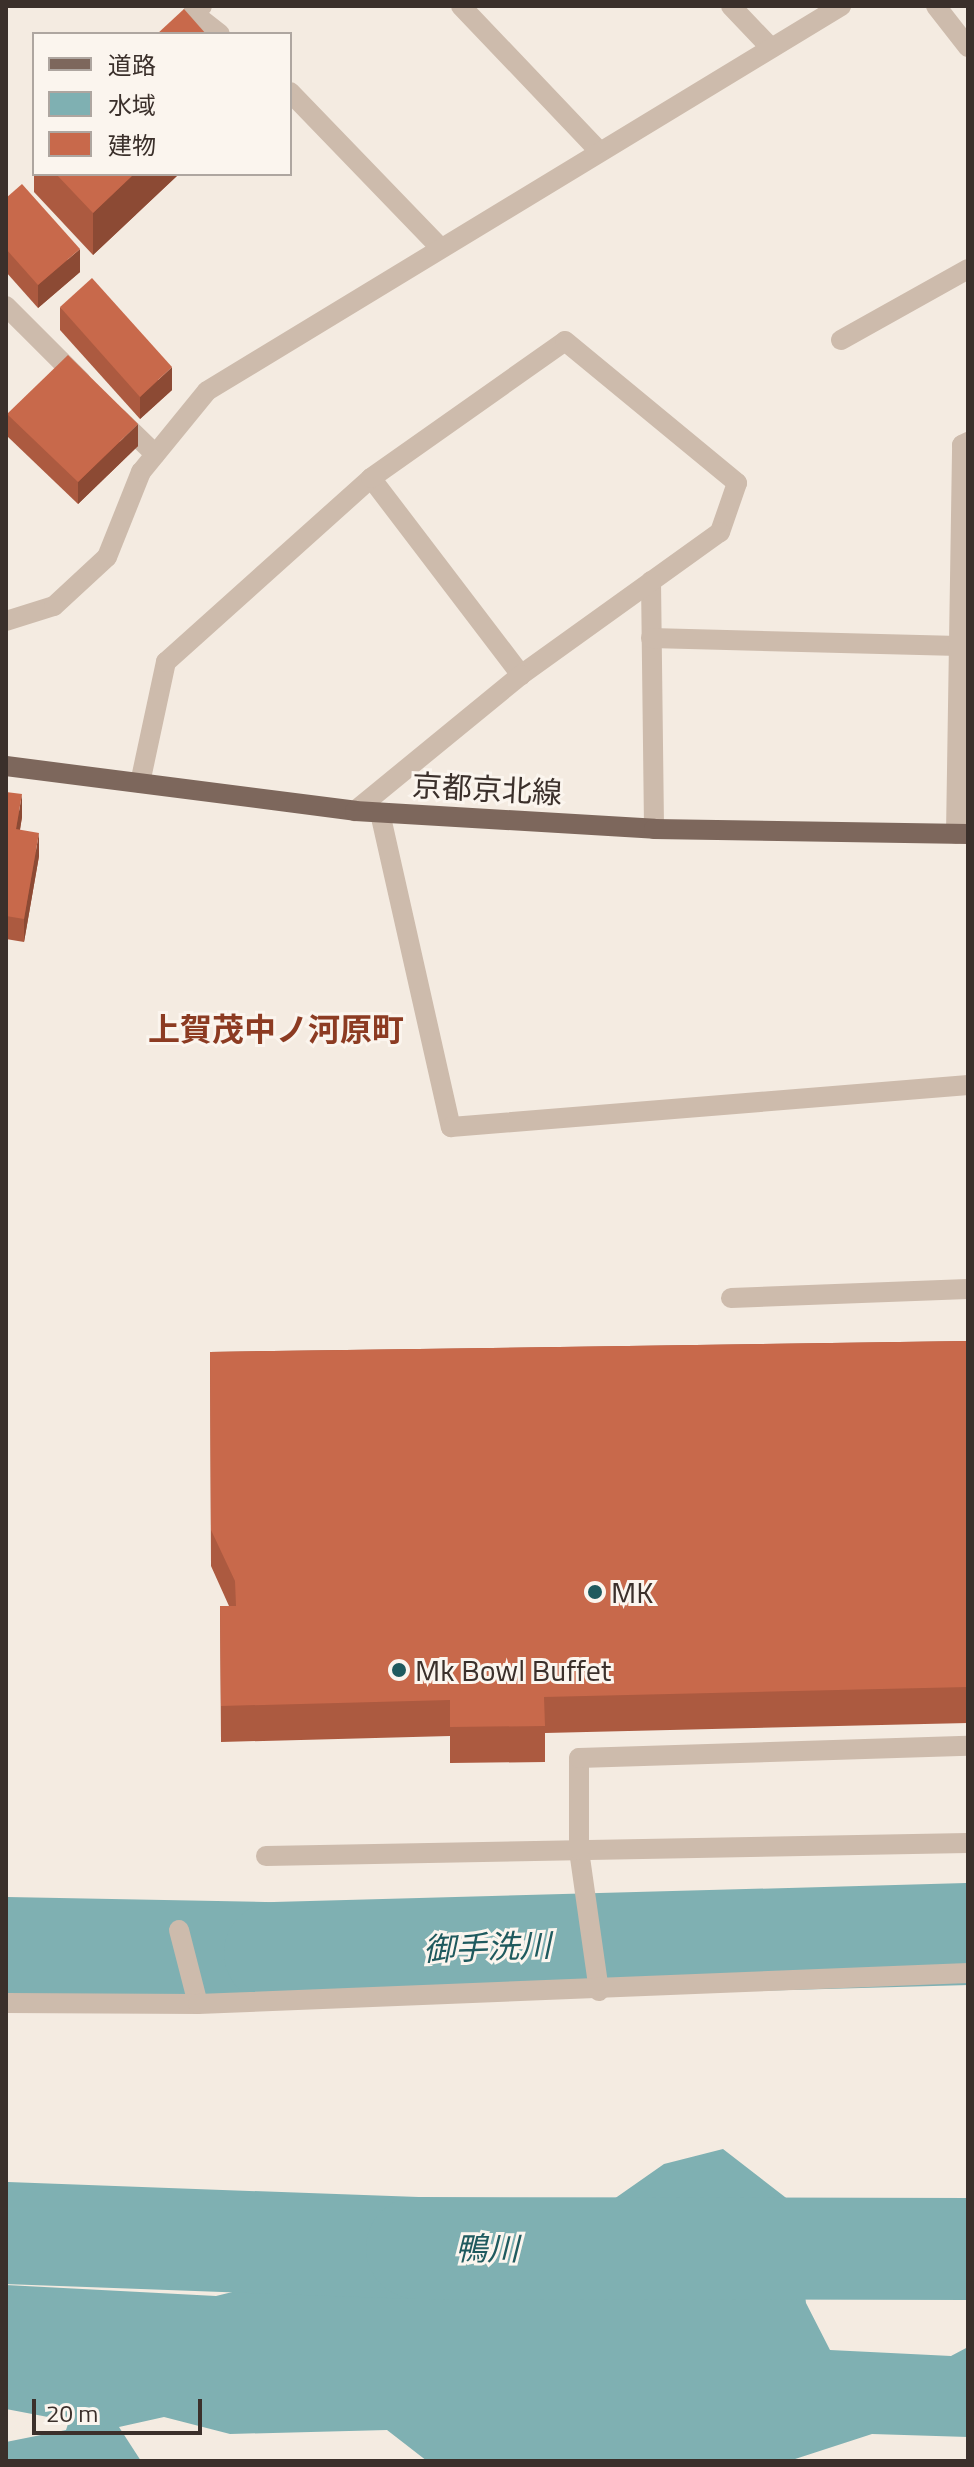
<!DOCTYPE html>
<html>
<head>
<meta charset="utf-8">
<style>
  body { margin:0 }
  #map { position:relative; width:974px; height:2467px; overflow:hidden; background:#f4ebe1; font-family:"Titillium Web","Noto Sans JP",sans-serif }
  div>[style] { position:absolute }
  [style*='--x'] { left:calc(var(--x)*1px); top:calc(var(--y)*1px); width:calc(var(--w)*1px); rotate:calc(var(--a)*1deg) }
  .water>* { inset:0; background:#7fb0b2 }
  .river>* { height:102px; margin:-51px; padding:0 51px; transform-origin:51px; border-radius:51px; background:#7fb0b2 }
  .minor>* { height:20px; margin:-10px; padding:0 10px; transform-origin:10px; border-radius:10px; background:#cdbbac }
  .major>* { height:20px; margin:-10px; padding:0 10px; transform-origin:10px; border-radius:10px; background:#7d675c }
  .wall>* { inset:0; background:#ac5a40 }
  .shaded-wall>* { inset:0; background:#8c4a34 }
  .building>* { inset:0; background:#c8694b }
  .dots>* { width:22px; height:22px; translate:-50% -50%; box-sizing:border-box; border:4px solid #fbf5ee; border-radius:50% }
  span { translate:-50% -50%; white-space:nowrap; text-align:center; line-height:1.15; -webkit-text-stroke:6px #fbf5ee; paint-order:stroke }
  .street-label { font-size:30px; color:#3b302b }
  .poi-label { font-size:30px; color:#3b302b }
  .left { translate:0 -50%; text-align:left }
  .neighbourhood-label { font-size:32px; color:#8c3b22; font-weight:700 }
  .water-label { font-size:32px; color:#1f5a5e; font-style:italic }
  .frame { position:absolute; inset:0; border:8px solid #3b302b; pointer-events:none }
  .legend { position:absolute; left:32px; top:32px; width:260px; height:144px; box-sizing:border-box; background:#fbf5ee; border:2px solid #aea6a0; margin:0; padding:10px 14px; list-style:none; font-size:24px; color:#3b302b }
  .legend li { display:flex; align-items:center; gap:16px; height:40px }
  .legend b { width:40px; border:2px solid #aea6a0 }
  .scale { position:absolute; left:32px; top:2399px; width:170px; height:36px; box-sizing:border-box; border:4px solid #3b302b; border-top:0; padding-left:10px; font-size:24px; line-height:28px; white-space:nowrap; color:#3b302b; -webkit-text-stroke:6px #fbf5ee; paint-order:stroke }
</style>
</head>
<body>
<div id="map">
  <div class="water">
    <i style="clip-path:polygon(723px 2149px,794px 2204px,806px 2303px,830px 2350px,951px 2356px,968px 2347px,968px 2437px,872px 2434px,789px 2461px,427px 2461px,387px 2430px,230px 2434px,164px 2417px,119px 2427px,141px 2461px,6px 2460px,6px 2442px,66px 2430px,69px 2421px,6px 2409px,6px 2285px,216px 2296px,286px 2279px,370px 2292px,594px 2213px,664px 2164px)"></i>
  </div>
  <div class="river">
    <i style="--x:6;--y:1948;--w:269;--a:1.1"></i>
    <i style="--x:275;--y:1953;--w:693;--a:-1.57"></i>
    <i style="--x:6;--y:2233;--w:411;--a:2.1"></i>
    <i style="--x:417;--y:2248;--w:551;--a:0.1"></i>
  </div>
  <div class="minor">
    <i style="--x:202;--y:6;--w:11;--a:142"></i>
    <i style="--x:193;--y:13;--w:34;--a:38"></i>
    <i style="--x:461;--y:6;--w:199;--a:46.4"></i>
    <i style="--x:731;--y:6;--w:58;--a:46.4"></i>
    <i style="--x:936;--y:6;--w:52;--a:52"></i>
    <i style="--x:290;--y:92;--w:213;--a:46"></i>
    <i style="--x:6;--y:306;--w:106;--a:45"></i>
    <i style="--x:841;--y:340;--w:145;--a:-29.2"></i>
    <i style="--x:118;--y:418;--w:52;--a:44.2"></i>
    <i style="--x:371;--y:478;--w:248;--a:52.7"></i>
    <i style="--x:651;--y:581;--w:248;--a:89.3"></i>
    <i style="--x:6;--y:621;--w:50;--a:-17.4"></i>
    <i style="--x:54;--y:606;--w:72;--a:-42.8"></i>
    <i style="--x:107;--y:557;--w:92;--a:-68.2"></i>
    <i style="--x:141;--y:472;--w:104;--a:-50.8"></i>
    <i style="--x:207;--y:391;--w:742;--a:-31.27"></i>
    <i style="--x:651;--y:638;--w:308;--a:1.5"></i>
    <i style="--x:140;--y:783;--w:124;--a:-77.9"></i>
    <i style="--x:166;--y:662;--w:275;--a:-41.9"></i>
    <i style="--x:371;--y:478;--w:237;--a:-35.2"></i>
    <i style="--x:565;--y:341;--w:223;--a:39.5"></i>
    <i style="--x:737;--y:483;--w:52;--a:109.1"></i>
    <i style="--x:720;--y:532;--w:245;--a:144.3"></i>
    <i style="--x:521;--y:675;--w:215;--a:140.7"></i>
    <i style="--x:380;--y:813;--w:322;--a:77.3"></i>
    <i style="--x:451;--y:1127;--w:519;--a:-4.64"></i>
    <i style="--x:956;--y:834;--w:389;--a:-89.1"></i>
    <i style="--x:962;--y:445;--w:7;--a:-27"></i>
    <i style="--x:731;--y:1298;--w:237;--a:-2.2"></i>
    <i style="--x:266;--y:1856;--w:702;--a:-1.06"></i>
    <i style="--x:179;--y:1930;--w:76;--a:75.6"></i>
    <i style="--x:599;--y:1991;--w:142;--a:-98.1"></i>
    <i style="--x:579;--y:1850;--w:92;--a:-90"></i>
    <i style="--x:579;--y:1758;--w:389;--a:-1.8"></i>
    <i style="--x:6;--y:2003;--w:192;--a:0.3"></i>
    <i style="--x:198;--y:2004;--w:771;--a:-2.31"></i>
  </div>
  <div class="major">
    <i style="--x:6;--y:766;--w:352;--a:7.3"></i>
    <i style="--x:355;--y:811;--w:300;--a:3.4"></i>
    <i style="--x:654;--y:829;--w:314;--a:0.9"></i>
  </div>
  <div class="wall">
    <i style="clip-path:polygon(34px 174px,179px 174px,93px 255px,34px 192px)"></i>
    <i style="clip-path:polygon(6px 198px,80px 272px,38px 308px,6px 272px)"></i>
    <i style="clip-path:polygon(60px 307px,172px 390px,140px 419px,60px 330px)"></i>
    <i style="clip-path:polygon(7px 414px,138px 446px,78px 504px,7px 436px)"></i>
    <i style="clip-path:polygon(6px 792px,22px 817px,20px 830px,39px 856px,24px 942px,6px 939px)"></i>
    <i style="clip-path:polygon(968px 1341px,968px 1723px,545px 1733px,545px 1762px,450px 1763px,450px 1736px,221px 1742px,220px 1606px,229px 1606px,211px 1566px,210px 1352px)"></i>
  </div>
  <div class="shaded-wall">
    <i style="clip-path:polygon(134px 174px,179px 174px,93px 255px,93px 213px)"></i>
    <i style="clip-path:polygon(80px 249px,80px 272px,38px 308px,38px 285px)"></i>
    <i style="clip-path:polygon(172px 367px,172px 390px,140px 419px,140px 397px)"></i>
    <i style="clip-path:polygon(138px 424px,138px 446px,78px 504px,78px 482px)"></i>
    <i style="clip-path:polygon(22px 794px,22px 817px,16px 852px,16px 829px)"></i>
    <i style="clip-path:polygon(39px 833px,39px 856px,24px 942px,24px 919px)"></i>
  </div>
  <div class="building">
    <i style="clip-path:polygon(184px 9px,206px 34px,157px 34px)"></i>
    <i style="clip-path:polygon(56px 174px,134px 174px,93px 213px)"></i>
    <i style="clip-path:polygon(22px 184px,80px 249px,38px 285px,6px 249px,6px 198px)"></i>
    <i style="clip-path:polygon(92px 278px,172px 367px,140px 397px,60px 307px)"></i>
    <i style="clip-path:polygon(68px 355px,138px 424px,78px 482px,7px 414px)"></i>
    <i style="clip-path:polygon(6px 792px,22px 794px,16px 829px,39px 833px,24px 919px,6px 916px)"></i>
    <i style="clip-path:polygon(968px 1341px,968px 1687px,544px 1697px,545px 1726px,450px 1727px,450px 1700px,221px 1706px,220px 1606px,236px 1606px,235px 1581px,211px 1530px,210px 1352px)"></i>
  </div>
  <div class="dots">
    <i style="left:595px;top:1592px;background:#1f5a5e"></i>
    <i style="left:399px;top:1670px;background:#1f5a5e"></i>
  </div>
  <div class="street-label">
    <span style="left:487px;top:789px;rotate:3deg">京都京北線</span>
  </div>
  <div class="poi-label">
    <span class="left" style="left:611px;top:1592px">MK</span>
    <span class="left" style="left:415px;top:1670px">Mk Bowl Buffet</span>
  </div>
  <div class="neighbourhood-label">
    <span style="left:276px;top:1029px">上賀茂中ノ河原町</span>
  </div>
  <div class="water-label">
    <span style="left:487px;top:1947px;rotate:-2deg">御手洗川</span>
    <span style="left:487px;top:2248px">鴨川</span>
  </div>
  <div class="frame"></div>
  <ul class="legend">
  <li><b style="height:10px;background:#7d675c"></b>道路</li>
  <li><b style="height:22px;background:#7fb0b2"></b>水域</li>
  <li><b style="height:22px;background:#c8694b"></b>建物</li>
  </ul>
  <div class="scale">20 m</div>
</div>
</body>
</html>
